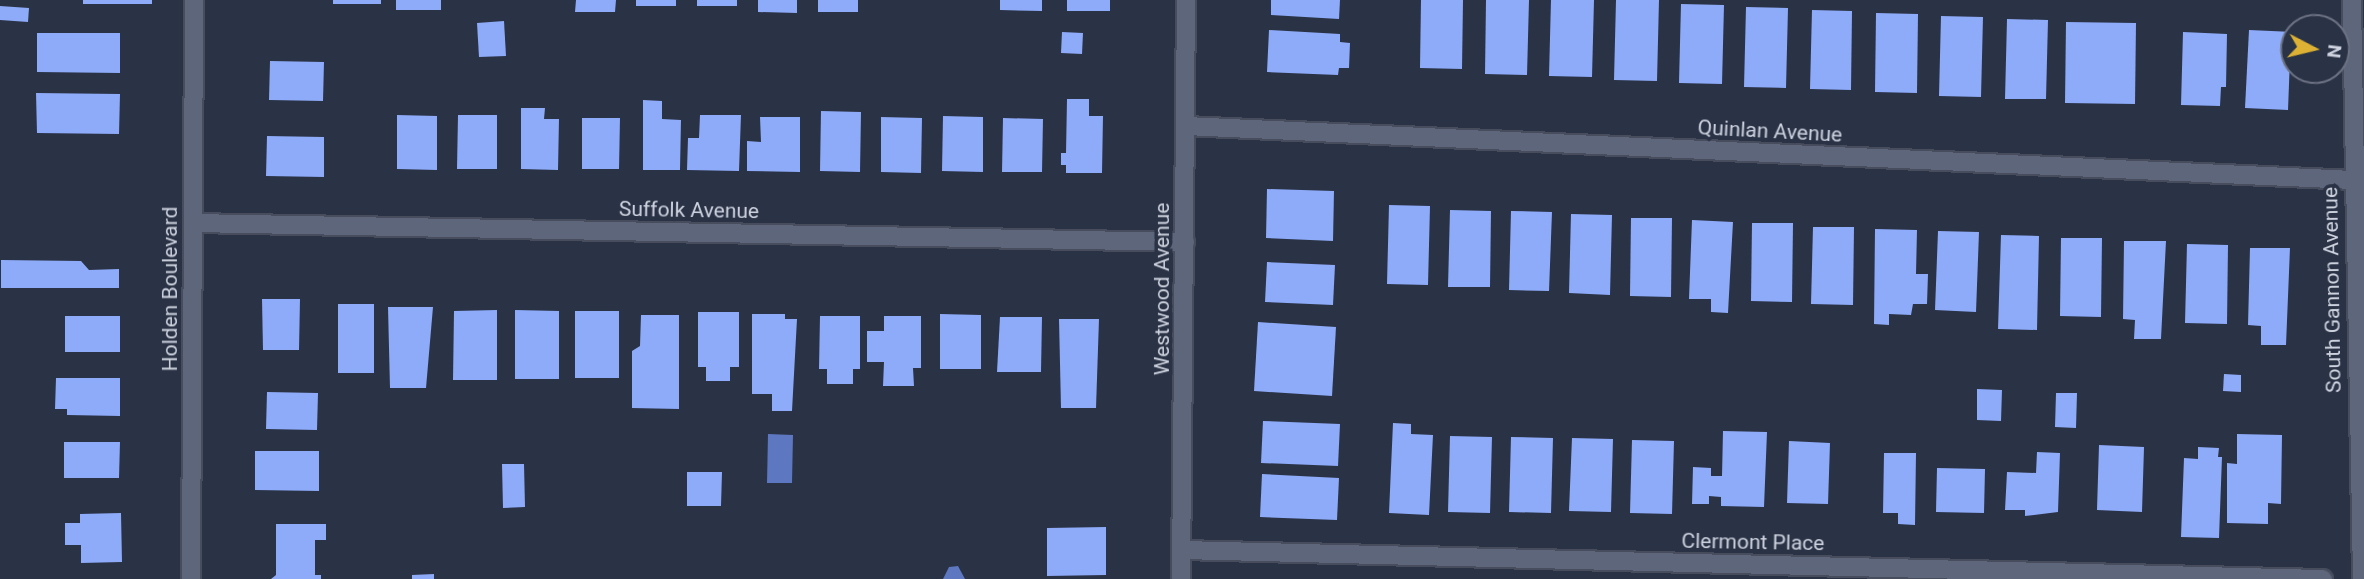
<!DOCTYPE html>
<html>
<head>
<meta charset="utf-8">
<style>
  body { margin:0 }
  #map { position:relative; width:2364px; height:579px; overflow:hidden; background:#2a3245; font-family:Roboto,sans-serif }
  div>[style] { position:absolute }
  [style*='--x'] { left:calc(var(--x)*1px); top:calc(var(--y)*1px); width:calc(var(--w)*1px); rotate:calc(var(--a)*1deg) }
  .water>* { inset:0; background:#5d77c0 }
  .building>* { inset:0; background:#8eabf9 }
  .roads { filter:drop-shadow(2px 0 #474d5d) drop-shadow(-2px 0 #474d5d) drop-shadow(0 2px #474d5d) drop-shadow(0 -2px #474d5d) }
  .minor>* { height:18px; margin:-9px; padding:0 9px; transform-origin:9px; border-radius:9px; background:#5d667b }
  .tertiary>* { height:18px; margin:-9px; padding:0 9px; transform-origin:9px; border-radius:9px; background:#5d667b }
  span { translate:-50% -50%; white-space:nowrap; text-align:center; line-height:1.15; -webkit-text-stroke:7px #2a3245; paint-order:stroke }
  .street-label { font-size:21px; color:#ced3df }
  .north { position:absolute; left:2280px; top:14px; width:70px; height:70px; box-sizing:border-box; background:#2a3245; border:2px solid #6c7283; border-radius:50%; rotate:97deg; font-size:19px; font-weight:700; line-height:28px; text-align:center; color:#ced3df }
  .north::after { content:''; display:block; margin:auto; width:24px; height:32px; background:#ddb133; clip-path:polygon(50% 0,100% 100%,50% 72%,0 100%) }
</style>
</head>
<body>
<div id="map">
  <div class="water">
    <i style="clip-path:polygon(768px 434px,793px 435px,792px 483px,767px 483px)"></i>
    <i style="clip-path:polygon(958px 566px,965px 579px,943px 579px,949px 567px)"></i>
  </div>
  <div class="building">
    <i style="clip-path:polygon(83px 0,152px 0,152px 4px,83px 4px)"></i>
    <i style="clip-path:polygon(333px 0,381px 0,381px 4px,333px 4px)"></i>
    <i style="clip-path:polygon(396px 0,441px 0,441px 10px,396px 10px)"></i>
    <i style="clip-path:polygon(576px 0,616px 0,615px 12px,575px 12px)"></i>
    <i style="clip-path:polygon(636px 0,676px 0,676px 6px,636px 6px)"></i>
    <i style="clip-path:polygon(697px 0,737px 0,737px 6px,697px 6px)"></i>
    <i style="clip-path:polygon(758px 0,797px 0,797px 13px,758px 12px)"></i>
    <i style="clip-path:polygon(818px 0,858px 0,858px 12px,818px 12px)"></i>
    <i style="clip-path:polygon(1000px 0,1042px 0,1042px 11px,1000px 10px)"></i>
    <i style="clip-path:polygon(1067px 0,1110px 0,1110px 11px,1067px 11px)"></i>
    <i style="clip-path:polygon(1271px 0,1340px 0,1339px 19px,1271px 15px)"></i>
    <i style="clip-path:polygon(1421px 0,1463px 0,1462px 69px,1420px 68px)"></i>
    <i style="clip-path:polygon(1486px 0,1529px 0,1527px 75px,1485px 74px)"></i>
    <i style="clip-path:polygon(1551px 0,1594px 0,1592px 77px,1549px 76px)"></i>
    <i style="clip-path:polygon(1616px 0,1659px 0,1657px 81px,1614px 80px)"></i>
    <i style="clip-path:polygon(1681px 4px,1724px 5px,1722px 84px,1679px 83px)"></i>
    <i style="clip-path:polygon(0 6px,29px 8px,28px 22px,0 20px)"></i>
    <i style="clip-path:polygon(1746px 7px,1788px 8px,1786px 88px,1744px 87px)"></i>
    <i style="clip-path:polygon(1812px 10px,1852px 11px,1851px 90px,1810px 89px)"></i>
    <i style="clip-path:polygon(1876px 13px,1918px 14px,1917px 93px,1875px 92px)"></i>
    <i style="clip-path:polygon(1941px 16px,1983px 17px,1981px 97px,1939px 96px)"></i>
    <i style="clip-path:polygon(2007px 19px,2048px 20px,2046px 99px,2005px 99px)"></i>
    <i style="clip-path:polygon(504px 21px,506px 56px,479px 57px,477px 23px)"></i>
    <i style="clip-path:polygon(2066px 22px,2136px 23px,2135px 104px,2065px 103px)"></i>
    <i style="clip-path:polygon(1269px 30px,1340px 34px,1340px 42px,1350px 43px,1349px 68px,1339px 68px,1338px 75px,1267px 72px)"></i>
    <i style="clip-path:polygon(2249px 30px,2291px 32px,2288px 110px,2245px 108px)"></i>
    <i style="clip-path:polygon(1062px 32px,1083px 33px,1082px 54px,1061px 53px)"></i>
    <i style="clip-path:polygon(2183px 32px,2227px 34px,2226px 87px,2221px 87px,2220px 106px,2181px 105px)"></i>
    <i style="clip-path:polygon(37px 33px,120px 33px,120px 73px,37px 72px)"></i>
    <i style="clip-path:polygon(270px 61px,324px 62px,323px 101px,269px 100px)"></i>
    <i style="clip-path:polygon(36px 93px,120px 94px,119px 134px,37px 133px)"></i>
    <i style="clip-path:polygon(1067px 99px,1089px 99px,1089px 116px,1103px 116px,1102px 173px,1066px 173px,1066px 165px,1061px 165px,1061px 153px,1066px 153px)"></i>
    <i style="clip-path:polygon(643px 100px,662px 101px,662px 119px,681px 120px,680px 170px,643px 170px)"></i>
    <i style="clip-path:polygon(521px 108px,545px 108px,544px 119px,559px 119px,558px 170px,521px 169px)"></i>
    <i style="clip-path:polygon(821px 111px,861px 112px,860px 172px,820px 171px)"></i>
    <i style="clip-path:polygon(397px 115px,437px 116px,437px 170px,397px 169px)"></i>
    <i style="clip-path:polygon(458px 115px,497px 115px,497px 169px,457px 169px)"></i>
    <i style="clip-path:polygon(700px 115px,741px 115px,739px 171px,687px 170px,688px 138px,699px 138px)"></i>
    <i style="clip-path:polygon(943px 116px,983px 117px,983px 172px,942px 171px)"></i>
    <i style="clip-path:polygon(760px 117px,800px 117px,800px 172px,747px 171px,747px 141px,761px 142px)"></i>
    <i style="clip-path:polygon(881px 117px,922px 118px,921px 173px,881px 172px)"></i>
    <i style="clip-path:polygon(582px 118px,620px 118px,619px 169px,582px 169px)"></i>
    <i style="clip-path:polygon(1003px 118px,1043px 119px,1042px 172px,1002px 172px)"></i>
    <i style="clip-path:polygon(267px 136px,324px 137px,324px 177px,266px 176px)"></i>
    <i style="clip-path:polygon(1267px 189px,1334px 191px,1333px 241px,1266px 238px)"></i>
    <i style="clip-path:polygon(1389px 205px,1430px 206px,1428px 285px,1387px 284px)"></i>
    <i style="clip-path:polygon(1450px 210px,1491px 211px,1490px 287px,1448px 287px)"></i>
    <i style="clip-path:polygon(1511px 211px,1552px 212px,1549px 291px,1509px 290px)"></i>
    <i style="clip-path:polygon(1571px 214px,1612px 215px,1610px 295px,1569px 293px)"></i>
    <i style="clip-path:polygon(1631px 218px,1672px 218px,1671px 297px,1630px 296px)"></i>
    <i style="clip-path:polygon(1692px 220px,1733px 222px,1728px 313px,1711px 312px,1711px 299px,1689px 299px)"></i>
    <i style="clip-path:polygon(1752px 223px,1793px 223px,1792px 302px,1751px 301px)"></i>
    <i style="clip-path:polygon(1813px 227px,1854px 227px,1853px 305px,1811px 304px)"></i>
    <i style="clip-path:polygon(1875px 229px,1917px 230px,1916px 274px,1928px 274px,1927px 304px,1913px 304px,1911px 315px,1889px 314px,1889px 325px,1874px 324px)"></i>
    <i style="clip-path:polygon(1938px 231px,1979px 232px,1976px 312px,1935px 310px)"></i>
    <i style="clip-path:polygon(2001px 235px,2039px 236px,2037px 330px,1998px 329px)"></i>
    <i style="clip-path:polygon(2061px 238px,2102px 238px,2101px 317px,2060px 316px)"></i>
    <i style="clip-path:polygon(2124px 241px,2166px 241px,2161px 339px,2134px 339px,2135px 320px,2123px 319px)"></i>
    <i style="clip-path:polygon(2187px 244px,2228px 245px,2227px 324px,2185px 323px)"></i>
    <i style="clip-path:polygon(2250px 248px,2290px 248px,2286px 345px,2261px 345px,2261px 326px,2248px 325px)"></i>
    <i style="clip-path:polygon(1px 260px,81px 261px,89px 270px,119px 269px,119px 288px,1px 288px)"></i>
    <i style="clip-path:polygon(1267px 262px,1335px 265px,1333px 305px,1265px 302px)"></i>
    <i style="clip-path:polygon(262px 299px,300px 299px,299px 350px,263px 350px)"></i>
    <i style="clip-path:polygon(338px 304px,374px 304px,374px 373px,338px 373px)"></i>
    <i style="clip-path:polygon(388px 307px,433px 307px,426px 388px,390px 388px)"></i>
    <i style="clip-path:polygon(497px 310px,497px 380px,453px 380px,454px 311px)"></i>
    <i style="clip-path:polygon(515px 310px,559px 311px,559px 379px,515px 379px)"></i>
    <i style="clip-path:polygon(575px 311px,619px 311px,619px 378px,575px 378px)"></i>
    <i style="clip-path:polygon(698px 312px,739px 312px,739px 367px,730px 367px,730px 381px,706px 381px,706px 367px,698px 367px)"></i>
    <i style="clip-path:polygon(752px 314px,785px 314px,785px 319px,797px 319px,792px 411px,772px 411px,772px 394px,752px 394px)"></i>
    <i style="clip-path:polygon(940px 314px,981px 315px,981px 369px,940px 369px)"></i>
    <i style="clip-path:polygon(641px 315px,679px 315px,679px 409px,632px 408px,632px 351px,640px 346px)"></i>
    <i style="clip-path:polygon(65px 316px,120px 316px,120px 352px,65px 352px)"></i>
    <i style="clip-path:polygon(820px 316px,860px 316px,860px 369px,853px 369px,853px 384px,827px 384px,827px 369px,819px 369px)"></i>
    <i style="clip-path:polygon(884px 316px,921px 316px,921px 368px,913px 368px,914px 386px,883px 386px,884px 362px,867px 362px,867px 331px,884px 331px)"></i>
    <i style="clip-path:polygon(1000px 317px,1042px 317px,1041px 372px,997px 372px)"></i>
    <i style="clip-path:polygon(1059px 319px,1099px 319px,1096px 408px,1061px 408px)"></i>
    <i style="clip-path:polygon(1258px 322px,1336px 327px,1332px 396px,1254px 391px)"></i>
    <i style="clip-path:polygon(2224px 374px,2241px 375px,2241px 392px,2223px 391px)"></i>
    <i style="clip-path:polygon(56px 378px,120px 378px,120px 416px,67px 415px,67px 409px,55px 409px)"></i>
    <i style="clip-path:polygon(1977px 389px,2002px 390px,2001px 421px,1977px 420px)"></i>
    <i style="clip-path:polygon(267px 392px,318px 393px,317px 430px,266px 429px)"></i>
    <i style="clip-path:polygon(2056px 393px,2077px 393px,2076px 428px,2055px 427px)"></i>
    <i style="clip-path:polygon(1263px 421px,1340px 424px,1338px 466px,1261px 463px)"></i>
    <i style="clip-path:polygon(1393px 423px,1411px 424px,1411px 434px,1433px 435px,1429px 515px,1389px 513px)"></i>
    <i style="clip-path:polygon(1723px 431px,1767px 432px,1764px 507px,1721px 506px,1721px 497px,1709px 496px,1709px 504px,1692px 504px,1693px 467px,1711px 468px,1711px 476px,1722px 476px)"></i>
    <i style="clip-path:polygon(2237px 434px,2282px 435px,2281px 504px,2268px 503px,2268px 524px,2227px 523px,2227px 463px,2237px 464px)"></i>
    <i style="clip-path:polygon(1450px 436px,1492px 437px,1490px 513px,1448px 512px)"></i>
    <i style="clip-path:polygon(1511px 437px,1553px 438px,1551px 513px,1509px 512px)"></i>
    <i style="clip-path:polygon(1572px 438px,1613px 439px,1611px 512px,1569px 511px)"></i>
    <i style="clip-path:polygon(1632px 440px,1674px 441px,1672px 514px,1630px 513px)"></i>
    <i style="clip-path:polygon(1789px 441px,1830px 443px,1828px 504px,1787px 503px)"></i>
    <i style="clip-path:polygon(64px 442px,120px 442px,119px 478px,64px 478px)"></i>
    <i style="clip-path:polygon(2099px 445px,2144px 447px,2142px 512px,2097px 510px)"></i>
    <i style="clip-path:polygon(2198px 447px,2219px 448px,2218px 457px,2222px 457px,2219px 538px,2181px 537px,2184px 458px,2198px 459px)"></i>
    <i style="clip-path:polygon(255px 451px,319px 451px,319px 491px,255px 490px)"></i>
    <i style="clip-path:polygon(2037px 452px,2060px 453px,2058px 512px,2025px 516px,2025px 510px,2005px 510px,2007px 472px,2036px 473px)"></i>
    <i style="clip-path:polygon(1884px 453px,1916px 453px,1915px 525px,1898px 524px,1898px 513px,1883px 513px)"></i>
    <i style="clip-path:polygon(502px 464px,524px 464px,525px 507px,503px 508px)"></i>
    <i style="clip-path:polygon(1937px 468px,1985px 469px,1984px 513px,1936px 512px)"></i>
    <i style="clip-path:polygon(687px 472px,722px 472px,721px 506px,687px 506px)"></i>
    <i style="clip-path:polygon(1262px 474px,1339px 478px,1337px 520px,1260px 517px)"></i>
    <i style="clip-path:polygon(121px 513px,122px 562px,81px 563px,81px 545px,65px 545px,65px 523px,80px 523px,80px 514px)"></i>
    <i style="clip-path:polygon(276px 524px,326px 524px,326px 540px,315px 540px,315px 575px,321px 575px,321px 579px,271px 579px,276px 575px)"></i>
    <i style="clip-path:polygon(1106px 527px,1106px 575px,1047px 576px,1047px 528px)"></i>
    <i style="clip-path:polygon(434px 574px,434px 579px,412px 579px,412px 575px)"></i>
  </div>
  <div class="roads">
    <div class="minor">
      <i style="--x:1186;--y:126;--w:1167;--a:2.65"></i>
      <i style="--x:193;--y:223;--w:992;--a:1.1"></i>
      <i style="--x:1182;--y:550;--w:1141;--a:1.46"></i>
      <i style="--x:1181;--y:579;--w:579;--a:-89.51"></i>
    </div>
    <div class="tertiary">
      <i style="--x:2352;--y:0;--w:579;--a:89.01"></i>
      <i style="--x:191;--y:579;--w:579;--a:-89.7"></i>
    </div>
  </div>
  <div class="street-label">
    <span style="left:1770px;top:131px;rotate:3deg">Quinlan Avenue</span>
    <span style="left:689px;top:210px;rotate:1deg">Suffolk Avenue</span>
    <span style="left:170px;top:289px;rotate:-90deg">Holden Boulevard</span>
    <span style="left:1162px;top:289px;rotate:-90deg">Westwood Avenue</span>
    <span style="left:2332px;top:290px;rotate:-91deg">South Gannon Avenue</span>
    <span style="left:1753px;top:542px;rotate:1deg">Clermont Place</span>
  </div>
  <div class="north">N</div>
</div>
</body>
</html>
